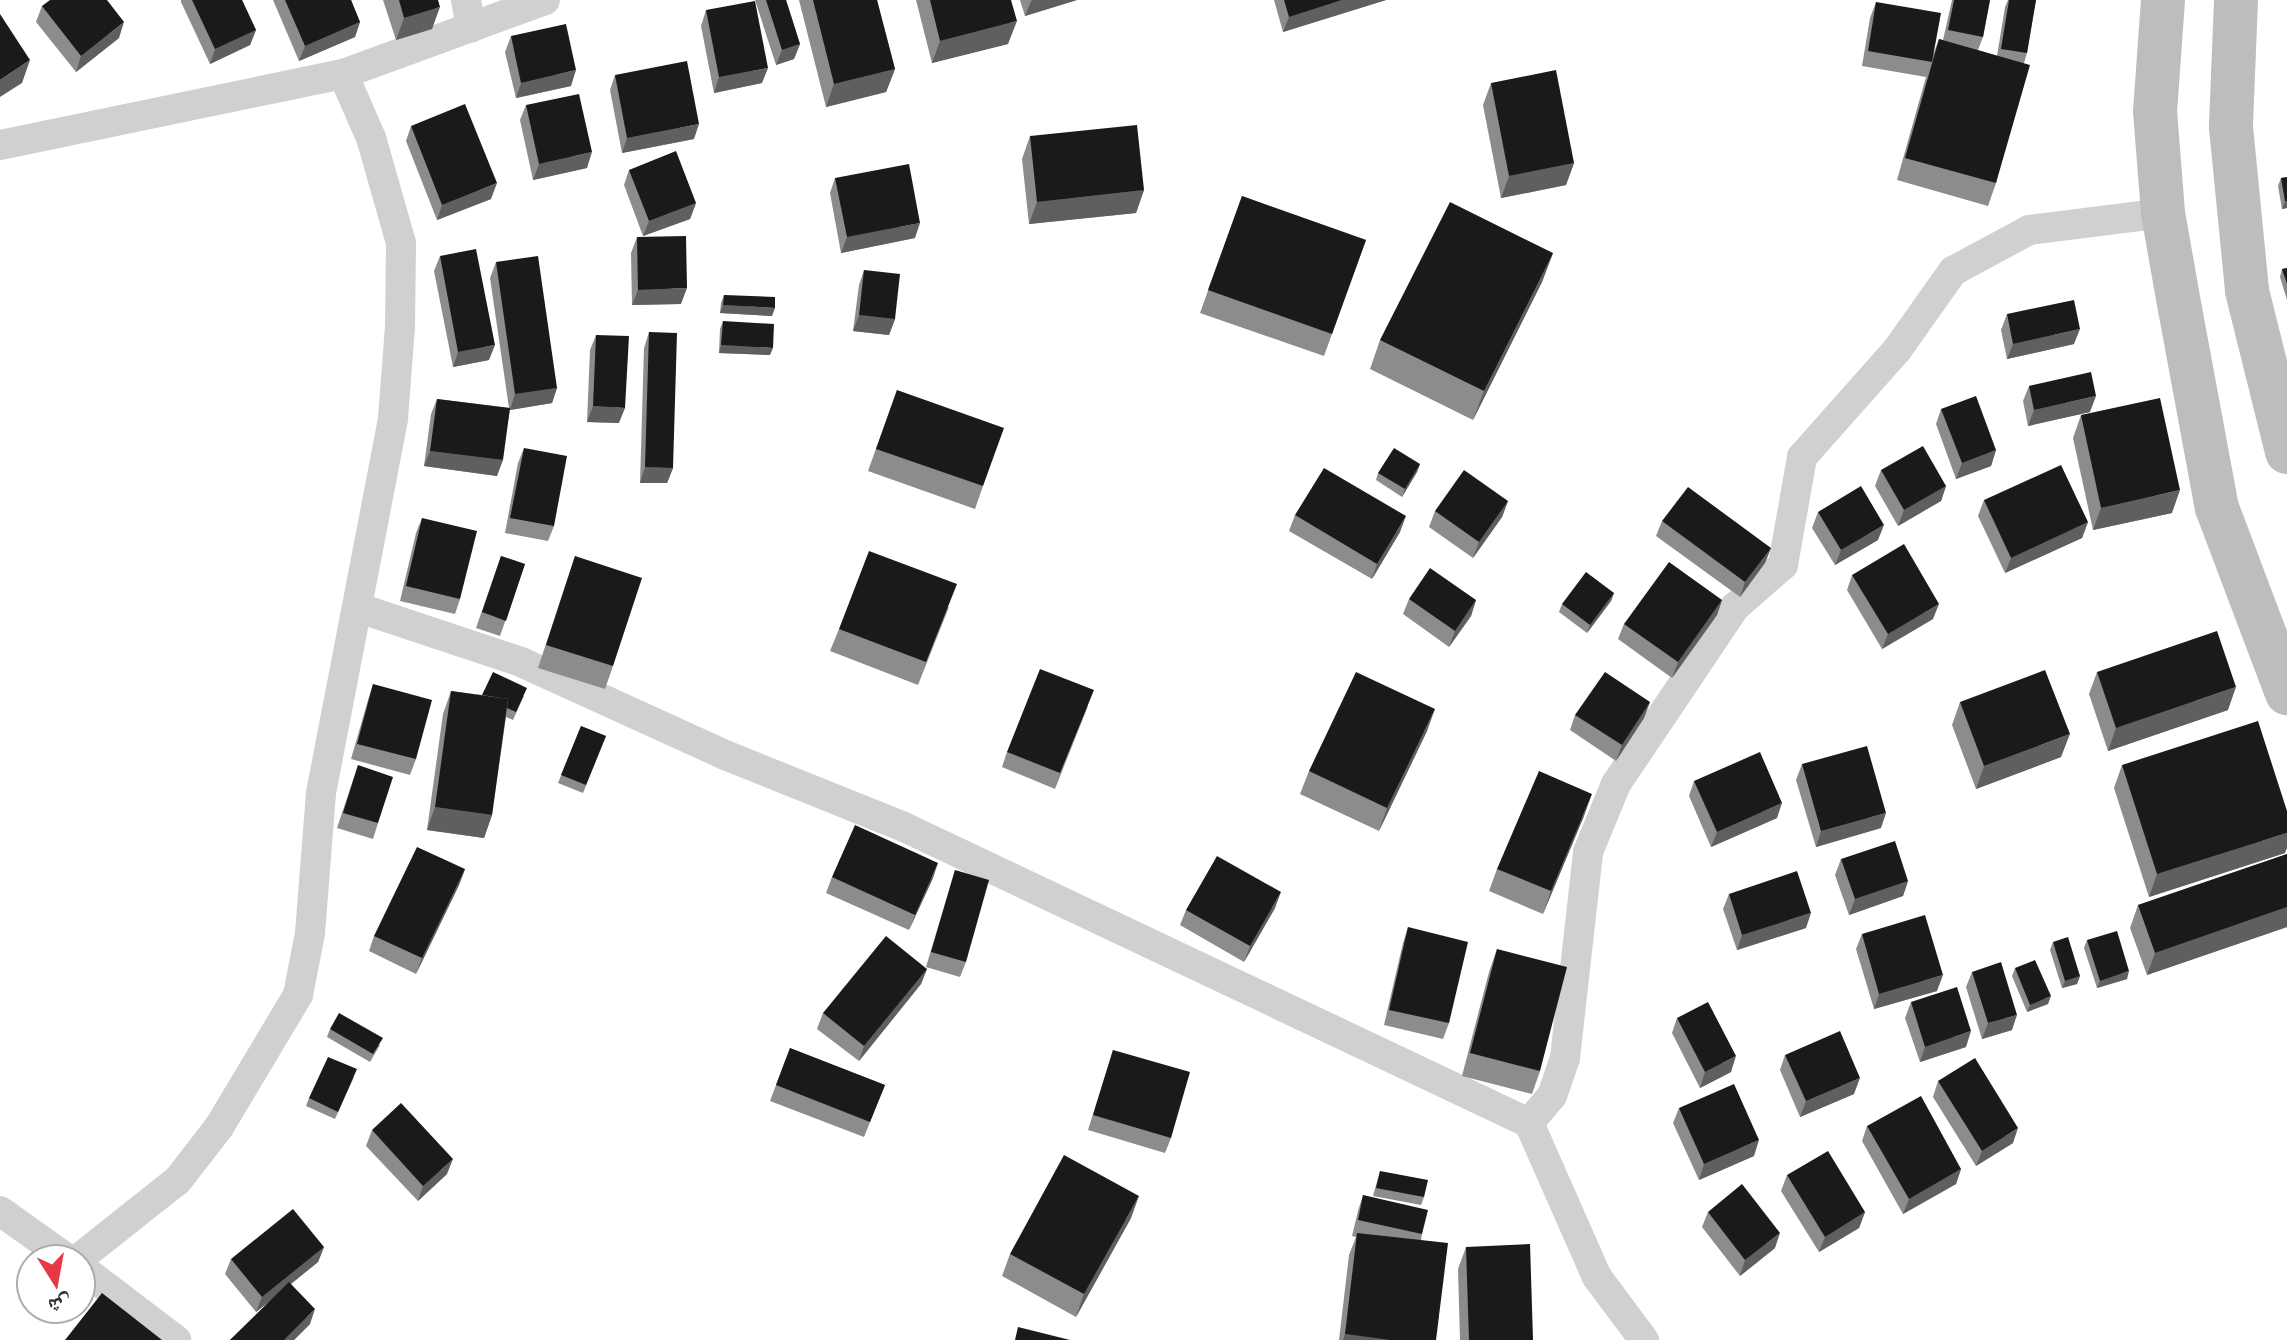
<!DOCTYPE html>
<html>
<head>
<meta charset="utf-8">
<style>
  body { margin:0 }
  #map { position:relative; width:2287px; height:1340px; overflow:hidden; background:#fff; font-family:Manrope,"Noto Naskh Arabic",sans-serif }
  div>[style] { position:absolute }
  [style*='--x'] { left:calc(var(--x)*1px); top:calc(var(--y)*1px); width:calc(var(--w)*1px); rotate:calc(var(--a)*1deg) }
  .street>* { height:30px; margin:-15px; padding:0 15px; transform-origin:15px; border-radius:15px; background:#d0d0d0 }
  .secondary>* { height:44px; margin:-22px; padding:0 22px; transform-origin:22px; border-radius:22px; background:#bdbdbd }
  .wall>* { inset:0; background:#8c8c8c }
  .shaded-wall>* { inset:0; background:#5f5f5f }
  .building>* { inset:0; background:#1a1a1a }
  span { translate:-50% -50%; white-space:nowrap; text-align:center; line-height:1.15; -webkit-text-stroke:8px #fff; paint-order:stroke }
  .north { position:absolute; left:16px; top:1244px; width:80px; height:80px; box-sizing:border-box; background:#fff; border:2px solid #adadad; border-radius:50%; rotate:169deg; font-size:22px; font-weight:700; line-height:32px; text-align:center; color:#333 }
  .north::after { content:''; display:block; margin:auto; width:28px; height:36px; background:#e63946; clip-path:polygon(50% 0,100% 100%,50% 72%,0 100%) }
</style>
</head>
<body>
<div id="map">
  <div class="street">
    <i style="--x:466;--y:0;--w:28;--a:80"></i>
    <i style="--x:0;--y:145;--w:350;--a:-11.7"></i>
    <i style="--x:343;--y:74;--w:215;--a:-20.1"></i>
    <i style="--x:359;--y:608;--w:171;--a:18.4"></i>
    <i style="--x:521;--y:662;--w:224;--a:24.5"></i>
    <i style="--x:725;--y:755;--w:193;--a:21.9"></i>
    <i style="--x:904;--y:827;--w:692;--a:25.34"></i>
    <i style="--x:1529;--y:1123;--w:35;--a:-50"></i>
    <i style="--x:1552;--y:1096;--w:40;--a:-71.1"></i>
    <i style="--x:1565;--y:1058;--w:207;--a:-83.6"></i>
    <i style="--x:1588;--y:852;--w:74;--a:-67.6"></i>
    <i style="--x:1616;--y:784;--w:213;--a:-56.1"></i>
    <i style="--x:1735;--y:607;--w:64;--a:-41.2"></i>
    <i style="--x:1783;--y:565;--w:110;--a:-80"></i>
    <i style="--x:1802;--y:457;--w:143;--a:-48.4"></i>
    <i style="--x:1897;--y:350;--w:97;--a:-54.7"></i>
    <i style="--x:1953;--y:271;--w:86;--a:-28.3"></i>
    <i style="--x:2029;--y:230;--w:135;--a:-7.2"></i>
    <i style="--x:1529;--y:1123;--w:168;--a:66.2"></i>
    <i style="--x:1597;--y:1277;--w:79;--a:53.3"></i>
    <i style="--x:0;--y:1211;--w:85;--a:35.4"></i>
    <i style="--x:77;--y:1260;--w:129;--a:-38.4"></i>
    <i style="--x:178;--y:1180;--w:67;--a:-52.3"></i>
    <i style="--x:219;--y:1127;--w:154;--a:-59.1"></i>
    <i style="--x:298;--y:995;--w:63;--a:-79"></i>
    <i style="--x:310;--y:933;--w:140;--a:-85.5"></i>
    <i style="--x:321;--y:793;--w:382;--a:-79.1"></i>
    <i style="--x:393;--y:418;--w:91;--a:-85.6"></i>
    <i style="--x:400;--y:327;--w:84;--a:-89.3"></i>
    <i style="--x:401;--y:243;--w:109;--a:-105.9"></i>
    <i style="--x:371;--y:138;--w:70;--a:-113.6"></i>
    <i style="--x:80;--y:1267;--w:121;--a:37.2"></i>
  </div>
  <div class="secondary">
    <i style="--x:2163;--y:0;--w:111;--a:94.1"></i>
    <i style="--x:2155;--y:111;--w:102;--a:85.5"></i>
    <i style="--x:2163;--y:213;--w:97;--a:80"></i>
    <i style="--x:2180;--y:309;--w:202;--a:79.5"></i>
    <i style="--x:2217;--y:508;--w:198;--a:69.3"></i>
    <i style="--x:2236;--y:0;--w:127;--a:92.3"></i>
    <i style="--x:2231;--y:127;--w:165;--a:84.4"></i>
    <i style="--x:2247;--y:291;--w:166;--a:76"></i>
  </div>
  <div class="wall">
    <i style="clip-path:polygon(181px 0,242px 0,256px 30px,250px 45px,210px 64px,181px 2px)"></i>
    <i style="clip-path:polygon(273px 0,351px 0,360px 22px,355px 37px,299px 61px)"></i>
    <i style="clip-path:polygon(383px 0,438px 0,432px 29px,396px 40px)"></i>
    <i style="clip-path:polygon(755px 0,786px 0,800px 44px,794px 59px,776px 65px)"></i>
    <i style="clip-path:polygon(799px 0,877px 0,895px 69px,886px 92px,826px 107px)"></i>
    <i style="clip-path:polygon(916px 0,1011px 0,1008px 44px,932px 63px)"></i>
    <i style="clip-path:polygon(1020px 0,1077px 0,1025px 16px)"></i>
    <i style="clip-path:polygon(1274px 0,1386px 0,1283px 32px)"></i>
    <i style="clip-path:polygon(1952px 0,1990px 0,1983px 37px,1978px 50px,1997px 56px,2005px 7px,2008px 0,2036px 0,2027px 53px,2024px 63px,1996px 183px,1988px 206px,1897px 180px,1926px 77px,1862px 66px,1870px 18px,1876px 2px,1933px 55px,1939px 39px,1943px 40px)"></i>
    <i style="clip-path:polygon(42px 6px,119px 38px,76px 72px,36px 22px)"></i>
    <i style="clip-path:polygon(706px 10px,762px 83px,714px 93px,701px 26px)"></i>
    <i style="clip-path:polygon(511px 36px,571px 86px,516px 98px,505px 52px)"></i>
    <i style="clip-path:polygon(615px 75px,694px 139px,622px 153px,610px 90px)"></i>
    <i style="clip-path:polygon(1491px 83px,1574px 163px,1566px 185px,1501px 198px,1483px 105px)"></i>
    <i style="clip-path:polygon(526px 105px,587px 168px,533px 180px,520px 120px)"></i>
    <i style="clip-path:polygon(411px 126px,491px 199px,437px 220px,406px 141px)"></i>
    <i style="clip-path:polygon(1030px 136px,1144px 190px,1136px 213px,1029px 224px,1022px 159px)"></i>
    <i style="clip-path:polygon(629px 170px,696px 203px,690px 219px,643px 236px,624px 185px)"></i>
    <i style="clip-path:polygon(2287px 177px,2287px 208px,2282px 209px,2278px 186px,2281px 178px)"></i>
    <i style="clip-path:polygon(835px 178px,915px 238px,841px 253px,830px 193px)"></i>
    <i style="clip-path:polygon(1242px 196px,1366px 240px,1324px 356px,1200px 313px)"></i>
    <i style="clip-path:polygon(637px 237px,681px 304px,632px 305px,631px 253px)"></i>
    <i style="clip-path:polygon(1553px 253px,1542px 282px,1473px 420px,1370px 369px,1380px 340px)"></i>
    <i style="clip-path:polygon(440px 256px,489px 360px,453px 367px,434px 271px)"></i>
    <i style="clip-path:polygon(496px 262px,557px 388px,552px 403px,510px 410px,497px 476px,424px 466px,431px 414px,437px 399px,509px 408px,490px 278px)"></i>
    <i style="clip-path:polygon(2287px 268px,2287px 300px,2280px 277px,2282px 269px)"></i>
    <i style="clip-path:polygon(864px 270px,895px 319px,889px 335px,853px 331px,859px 285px)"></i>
    <i style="clip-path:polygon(724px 295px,772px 316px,720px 313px,721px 303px)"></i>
    <i style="clip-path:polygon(2007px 314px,2074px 344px,2007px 359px,2001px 330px)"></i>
    <i style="clip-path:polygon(723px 321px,770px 355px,719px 353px,720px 329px)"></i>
    <i style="clip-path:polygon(649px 332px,673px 468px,667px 483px,640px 483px,644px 348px)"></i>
    <i style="clip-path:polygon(596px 335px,619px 423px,587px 422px,590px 350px)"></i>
    <i style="clip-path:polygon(2029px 386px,2090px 412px,2028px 426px,2023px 401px)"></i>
    <i style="clip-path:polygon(897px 390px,983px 486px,975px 509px,868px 471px)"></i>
    <i style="clip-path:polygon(1941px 409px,1996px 450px,1991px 466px,1956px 479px,1936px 424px)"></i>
    <i style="clip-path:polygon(2081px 415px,2172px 513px,2093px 530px,2073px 438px)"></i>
    <i style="clip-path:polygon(524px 448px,554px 526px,548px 541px,505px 533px,518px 463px)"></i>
    <i style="clip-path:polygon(1420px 464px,1417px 472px,1402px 497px,1376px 480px,1378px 473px)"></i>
    <i style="clip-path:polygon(1881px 470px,1946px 486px,1941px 501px,1898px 526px,1875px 486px)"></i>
    <i style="clip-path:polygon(1984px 500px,2088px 522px,2082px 538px,2005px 573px,1978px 516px)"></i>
    <i style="clip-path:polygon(1508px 501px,1502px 517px,1473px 558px,1429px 527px,1435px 511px)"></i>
    <i style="clip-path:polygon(1818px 512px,1878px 540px,1835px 565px,1812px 528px)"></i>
    <i style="clip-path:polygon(1295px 515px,1400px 532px,1372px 579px,1289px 531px)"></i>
    <i style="clip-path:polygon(422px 518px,460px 599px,455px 614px,400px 601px,416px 533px)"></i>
    <i style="clip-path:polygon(1662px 521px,1771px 548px,1765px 563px,1740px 597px,1656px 536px)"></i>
    <i style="clip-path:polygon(501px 556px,525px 564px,500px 636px,476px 628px)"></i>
    <i style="clip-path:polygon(575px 556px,613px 666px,605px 689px,538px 668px)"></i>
    <i style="clip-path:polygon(1852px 575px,1933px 619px,1882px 649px,1847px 590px)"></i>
    <i style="clip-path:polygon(1614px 593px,1611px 601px,1587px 633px,1559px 612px,1562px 604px)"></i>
    <i style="clip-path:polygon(1409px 599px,1476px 600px,1471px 616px,1449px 647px,1403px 614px)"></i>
    <i style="clip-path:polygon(1722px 600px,1717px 615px,1672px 678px,1618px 639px,1624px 624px)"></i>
    <i style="clip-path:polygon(949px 607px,918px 685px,830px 651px,839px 629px)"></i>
    <i style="clip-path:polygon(2097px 672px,2228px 710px,2108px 751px,2089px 694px)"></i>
    <i style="clip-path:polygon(373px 684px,416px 759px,410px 775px,351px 759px,368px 700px)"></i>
    <i style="clip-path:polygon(451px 691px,482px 695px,524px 696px,513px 720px,506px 717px,492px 815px,484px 838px,427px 830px,443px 714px)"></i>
    <i style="clip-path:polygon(1650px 702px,1644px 718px,1616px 761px,1570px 730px,1575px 715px)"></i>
    <i style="clip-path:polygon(1960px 702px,2061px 757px,1976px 789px,1952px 725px)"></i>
    <i style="clip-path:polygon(1088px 706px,1055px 789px,1002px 767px,1007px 752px)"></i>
    <i style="clip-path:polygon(581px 726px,606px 736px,583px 793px,558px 783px)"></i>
    <i style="clip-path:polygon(1427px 731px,1379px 831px,1300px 794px,1309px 771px)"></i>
    <i style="clip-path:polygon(1802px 764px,1881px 828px,1816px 847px,1796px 780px)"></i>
    <i style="clip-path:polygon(358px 765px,378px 823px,373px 839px,337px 828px)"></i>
    <i style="clip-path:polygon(2122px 765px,2285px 853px,2149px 897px,2114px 788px)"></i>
    <i style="clip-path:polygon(1694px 781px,1777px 818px,1711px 847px,1689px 796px)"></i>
    <i style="clip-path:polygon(1584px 816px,1543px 914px,1489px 891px,1497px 869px)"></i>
    <i style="clip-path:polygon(2287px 854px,2287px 927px,2147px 975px,2130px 928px,2138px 905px)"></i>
    <i style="clip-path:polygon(1841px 859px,1908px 881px,1903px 896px,1849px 915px,1835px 875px)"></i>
    <i style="clip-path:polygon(465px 869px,459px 885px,416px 974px,369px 951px,374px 936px)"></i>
    <i style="clip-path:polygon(955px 870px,966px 962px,960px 977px,926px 967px)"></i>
    <i style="clip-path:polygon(832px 877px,933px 878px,909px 930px,826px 893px)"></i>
    <i style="clip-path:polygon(1729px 894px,1806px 928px,1737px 950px,1723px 909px)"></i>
    <i style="clip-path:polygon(1275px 908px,1244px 962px,1180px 925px,1186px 910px)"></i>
    <i style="clip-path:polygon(1408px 927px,1449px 1023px,1443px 1039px,1384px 1025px,1403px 943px)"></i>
    <i style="clip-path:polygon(1862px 934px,1937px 991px,1874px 1009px,1856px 949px)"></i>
    <i style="clip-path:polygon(2087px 940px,2127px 979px,2097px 988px,2084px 948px)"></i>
    <i style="clip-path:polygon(2053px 942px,2080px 976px,2077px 984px,2062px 988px,2050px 950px)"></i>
    <i style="clip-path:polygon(1497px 949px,1540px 1071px,1532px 1094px,1462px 1076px,1489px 972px)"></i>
    <i style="clip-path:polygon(2015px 968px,2048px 1004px,2027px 1012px,2012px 976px)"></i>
    <i style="clip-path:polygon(927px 969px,921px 984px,859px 1061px,817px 1029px,823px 1013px)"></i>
    <i style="clip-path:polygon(1972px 972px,2012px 1030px,1982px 1039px,1966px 987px)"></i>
    <i style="clip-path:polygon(1911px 1002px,1966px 1047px,1920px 1062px,1905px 1018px)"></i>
    <i style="clip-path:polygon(1677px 1018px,1731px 1072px,1700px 1088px,1672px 1033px)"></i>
    <i style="clip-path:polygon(330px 1029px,380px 1045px,370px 1062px,327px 1037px)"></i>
    <i style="clip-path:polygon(790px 1048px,885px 1085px,864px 1137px,770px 1101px)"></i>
    <i style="clip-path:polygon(1113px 1050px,1171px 1138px,1165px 1153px,1088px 1130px)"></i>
    <i style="clip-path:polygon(1785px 1055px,1854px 1094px,1800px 1117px,1780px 1070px)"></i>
    <i style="clip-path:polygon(354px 1077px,335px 1119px,306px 1106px,309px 1098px)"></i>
    <i style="clip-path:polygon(1938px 1081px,2013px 1143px,1976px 1166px,1933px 1097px)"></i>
    <i style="clip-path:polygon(1679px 1108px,1754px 1156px,1699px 1180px,1673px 1123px)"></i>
    <i style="clip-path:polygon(1867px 1126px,1961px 1169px,1956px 1184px,1903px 1214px,1862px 1141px)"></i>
    <i style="clip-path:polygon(372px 1130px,447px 1174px,418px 1201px,366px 1146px)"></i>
    <i style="clip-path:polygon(1380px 1171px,1424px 1197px,1421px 1205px,1373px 1196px)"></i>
    <i style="clip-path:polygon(1787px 1175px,1865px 1212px,1859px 1228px,1819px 1252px,1781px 1191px)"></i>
    <i style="clip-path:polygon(1363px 1195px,1422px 1234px,1421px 1240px,1436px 1340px,1339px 1340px,1349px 1255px,1356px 1237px,1352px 1236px,1358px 1211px)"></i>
    <i style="clip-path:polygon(1708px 1212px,1775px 1248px,1740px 1276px,1702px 1227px)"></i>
    <i style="clip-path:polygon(1131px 1218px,1076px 1317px,1002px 1276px,1010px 1254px)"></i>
    <i style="clip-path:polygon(324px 1247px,318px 1262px,291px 1284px,310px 1324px,294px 1340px,230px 1340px,269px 1302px,256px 1312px,225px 1274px,231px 1259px)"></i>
    <i style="clip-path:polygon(1466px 1247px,1533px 1340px,1460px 1340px,1458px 1269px)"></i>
  </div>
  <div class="shaded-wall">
    <i style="clip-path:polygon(1033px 0,1077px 0,1025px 16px,1031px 1px)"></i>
    <i style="clip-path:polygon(1342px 0,1386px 0,1283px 32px,1289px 17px)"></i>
    <i style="clip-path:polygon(440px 7px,432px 29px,396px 40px,404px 18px)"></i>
    <i style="clip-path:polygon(1017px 21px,1008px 44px,932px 63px,940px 41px)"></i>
    <i style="clip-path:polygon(124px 22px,119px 38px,76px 72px,81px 56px)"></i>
    <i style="clip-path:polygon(360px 22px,355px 37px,299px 61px,305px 46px)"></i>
    <i style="clip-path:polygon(256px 30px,250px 45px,210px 64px,215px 49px)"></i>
    <i style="clip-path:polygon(800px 44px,794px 59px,776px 65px,782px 50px)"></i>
    <i style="clip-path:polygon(30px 60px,22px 83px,0 97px,0 80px)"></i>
    <i style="clip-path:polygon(768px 68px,762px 83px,714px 93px,719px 77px)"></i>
    <i style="clip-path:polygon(895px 69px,886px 92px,826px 107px,834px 84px)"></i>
    <i style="clip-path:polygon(576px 70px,571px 86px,516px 98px,521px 83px)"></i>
    <i style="clip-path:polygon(699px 124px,694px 139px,622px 153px,627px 138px)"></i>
    <i style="clip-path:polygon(592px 152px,587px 168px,533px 180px,539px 164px)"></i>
    <i style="clip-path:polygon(1574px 163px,1566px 185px,1501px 198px,1509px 176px)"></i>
    <i style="clip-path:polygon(497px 183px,491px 199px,437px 220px,442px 205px)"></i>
    <i style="clip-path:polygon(1144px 190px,1136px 213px,1029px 224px,1037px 202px)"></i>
    <i style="clip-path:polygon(2285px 201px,2287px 201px,2287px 208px,2282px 209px)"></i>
    <i style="clip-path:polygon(696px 203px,690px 219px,643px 236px,649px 221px)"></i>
    <i style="clip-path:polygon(920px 223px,915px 238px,841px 253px,847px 237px)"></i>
    <i style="clip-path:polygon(1553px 253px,1542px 282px,1473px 420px,1484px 391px)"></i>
    <i style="clip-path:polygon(687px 288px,681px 304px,632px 305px,638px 290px)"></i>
    <i style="clip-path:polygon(723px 305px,775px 308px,772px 316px,720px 313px)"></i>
    <i style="clip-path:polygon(859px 315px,895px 319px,889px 335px,853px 331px)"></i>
    <i style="clip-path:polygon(2080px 329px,2074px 344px,2007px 359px,2013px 344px)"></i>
    <i style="clip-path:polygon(495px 345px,489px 360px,453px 367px,458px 352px)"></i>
    <i style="clip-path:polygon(721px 345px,773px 348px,770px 355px,719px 353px)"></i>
    <i style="clip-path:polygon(557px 388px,552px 403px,510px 410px,515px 394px)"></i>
    <i style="clip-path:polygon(2096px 396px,2090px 412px,2028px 426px,2034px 410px)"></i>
    <i style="clip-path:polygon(593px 406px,625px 408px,619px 423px,587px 422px)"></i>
    <i style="clip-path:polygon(1996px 450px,1991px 466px,1956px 479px,1962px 463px)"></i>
    <i style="clip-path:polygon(430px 451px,503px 460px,497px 476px,424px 466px)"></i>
    <i style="clip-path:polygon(1420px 464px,1417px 472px,1402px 497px,1405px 489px)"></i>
    <i style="clip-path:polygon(645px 467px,673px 468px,667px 483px,640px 483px)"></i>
    <i style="clip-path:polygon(1946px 486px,1941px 501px,1898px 526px,1904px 510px)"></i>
    <i style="clip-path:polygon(2180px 490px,2172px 513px,2093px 530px,2101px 508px)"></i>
    <i style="clip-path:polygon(1508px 501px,1502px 517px,1473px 558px,1479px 542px)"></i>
    <i style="clip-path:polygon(1406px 516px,1400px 532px,1372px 579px,1377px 564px)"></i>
    <i style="clip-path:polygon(2088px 522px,2082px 538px,2005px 573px,2011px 558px)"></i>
    <i style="clip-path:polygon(1884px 525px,1878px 540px,1835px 565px,1841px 550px)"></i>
    <i style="clip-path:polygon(1771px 548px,1765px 563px,1740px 597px,1745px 582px)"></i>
    <i style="clip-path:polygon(1614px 593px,1611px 601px,1587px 633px,1590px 625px)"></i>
    <i style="clip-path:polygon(1476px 600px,1471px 616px,1449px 647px,1455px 631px)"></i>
    <i style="clip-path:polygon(1722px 600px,1717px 615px,1672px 678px,1678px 662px)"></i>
    <i style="clip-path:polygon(1939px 604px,1933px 619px,1882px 649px,1888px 634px)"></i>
    <i style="clip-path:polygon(2236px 687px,2228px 710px,2108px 751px,2116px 728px)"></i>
    <i style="clip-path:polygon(1650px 702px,1644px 718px,1616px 761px,1622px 745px)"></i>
    <i style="clip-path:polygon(1435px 709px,1427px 731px,1379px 831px,1387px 808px)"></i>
    <i style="clip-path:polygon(2070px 734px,2061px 757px,1976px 789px,1984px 766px)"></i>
    <i style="clip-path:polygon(1592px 794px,1584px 816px,1543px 914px,1551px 891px)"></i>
    <i style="clip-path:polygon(1782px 803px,1777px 818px,1711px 847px,1717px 832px)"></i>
    <i style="clip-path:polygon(435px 807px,492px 815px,484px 838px,427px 830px)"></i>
    <i style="clip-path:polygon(1886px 813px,1881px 828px,1816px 847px,1821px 831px)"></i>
    <i style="clip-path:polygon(2287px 833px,2287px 848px,2285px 853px,2149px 897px,2157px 874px)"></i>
    <i style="clip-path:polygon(938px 863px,933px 878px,909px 930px,915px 915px)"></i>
    <i style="clip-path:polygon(465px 869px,459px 885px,416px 974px,422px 958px)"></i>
    <i style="clip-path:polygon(1908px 881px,1903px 896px,1849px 915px,1855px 899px)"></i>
    <i style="clip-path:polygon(1281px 892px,1275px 908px,1244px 962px,1250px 946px)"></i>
    <i style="clip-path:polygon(2287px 907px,2287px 927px,2147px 975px,2155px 953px)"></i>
    <i style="clip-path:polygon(1811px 913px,1806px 928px,1737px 950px,1742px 935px)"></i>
    <i style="clip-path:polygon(927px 969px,921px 984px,859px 1061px,864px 1046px)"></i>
    <i style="clip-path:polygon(2129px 971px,2127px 979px,2097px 988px,2100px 981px)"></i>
    <i style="clip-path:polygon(1943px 975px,1937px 991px,1874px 1009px,1879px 994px)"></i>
    <i style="clip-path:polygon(2080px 976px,2077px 984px,2062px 988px,2065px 981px)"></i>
    <i style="clip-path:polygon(2051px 996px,2048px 1004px,2027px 1012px,2030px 1005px)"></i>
    <i style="clip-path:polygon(2017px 1015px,2012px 1030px,1982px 1039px,1988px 1023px)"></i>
    <i style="clip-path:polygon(1971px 1031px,1966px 1047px,1920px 1062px,1925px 1047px)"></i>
    <i style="clip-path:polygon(1736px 1056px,1731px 1072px,1700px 1088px,1705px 1072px)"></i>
    <i style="clip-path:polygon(1860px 1078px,1854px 1094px,1800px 1117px,1806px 1101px)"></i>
    <i style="clip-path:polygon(2018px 1128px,2013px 1143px,1976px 1166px,1982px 1151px)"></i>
    <i style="clip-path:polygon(1759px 1140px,1754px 1156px,1699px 1180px,1704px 1164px)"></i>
    <i style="clip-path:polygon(453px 1159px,447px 1174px,418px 1201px,423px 1186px)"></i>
    <i style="clip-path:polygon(1961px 1169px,1956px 1184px,1903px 1214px,1909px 1199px)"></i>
    <i style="clip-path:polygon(1139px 1196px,1131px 1218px,1076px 1317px,1084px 1294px)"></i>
    <i style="clip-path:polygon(1865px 1212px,1859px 1228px,1819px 1252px,1825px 1237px)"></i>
    <i style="clip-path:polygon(1780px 1233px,1775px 1248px,1740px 1276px,1745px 1260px)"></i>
    <i style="clip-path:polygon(324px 1247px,318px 1262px,256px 1312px,262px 1297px)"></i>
    <i style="clip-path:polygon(315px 1309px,310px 1324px,294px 1340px,284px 1340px)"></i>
    <i style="clip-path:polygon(1345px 1334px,1390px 1340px,1343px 1340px)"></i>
  </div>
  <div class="building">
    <i style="clip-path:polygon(50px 0,107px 0,124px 22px,81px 56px,42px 6px)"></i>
    <i style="clip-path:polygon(192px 0,242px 0,256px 30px,215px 49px)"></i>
    <i style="clip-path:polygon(285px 0,351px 0,360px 22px,305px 46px)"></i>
    <i style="clip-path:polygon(399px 0,438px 0,440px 7px,404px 18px)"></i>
    <i style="clip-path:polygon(766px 0,786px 0,800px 44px,782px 50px)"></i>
    <i style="clip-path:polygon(813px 0,877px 0,895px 69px,834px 84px)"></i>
    <i style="clip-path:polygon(930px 0,1011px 0,1017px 21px,940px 41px)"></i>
    <i style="clip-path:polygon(1284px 0,1342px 0,1289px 17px)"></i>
    <i style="clip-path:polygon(1954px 0,1990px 0,1983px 37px,1948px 30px)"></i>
    <i style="clip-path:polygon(2009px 0,2036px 0,2027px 53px,2001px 49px)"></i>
    <i style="clip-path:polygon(755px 1px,768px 68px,719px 77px,706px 10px)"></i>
    <i style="clip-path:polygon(1876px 2px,1941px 13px,1932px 62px,1868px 51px)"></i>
    <i style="clip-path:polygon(0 14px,30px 60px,0 80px)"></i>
    <i style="clip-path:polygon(566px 24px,576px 70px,521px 83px,511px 36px)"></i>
    <i style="clip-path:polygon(1939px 39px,2030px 65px,1996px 183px,1905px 158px)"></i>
    <i style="clip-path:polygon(687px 61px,699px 124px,627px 138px,615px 75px)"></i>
    <i style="clip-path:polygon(1556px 70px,1574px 163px,1509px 176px,1491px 83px)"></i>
    <i style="clip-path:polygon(579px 94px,592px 152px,539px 164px,526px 105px)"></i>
    <i style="clip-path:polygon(465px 104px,497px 183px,442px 205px,411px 126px)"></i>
    <i style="clip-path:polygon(1137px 125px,1144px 190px,1037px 202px,1030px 136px)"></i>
    <i style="clip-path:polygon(676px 151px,696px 203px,649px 221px,629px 170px)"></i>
    <i style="clip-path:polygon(909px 164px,920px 223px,847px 237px,835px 178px)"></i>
    <i style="clip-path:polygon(2287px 177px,2287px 201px,2285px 201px,2281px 178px)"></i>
    <i style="clip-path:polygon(1242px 196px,1366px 240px,1332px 334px,1208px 290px)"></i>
    <i style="clip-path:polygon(1450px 202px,1553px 253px,1484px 391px,1380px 340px)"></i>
    <i style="clip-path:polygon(686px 236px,687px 288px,638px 290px,637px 237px)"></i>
    <i style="clip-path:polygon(476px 249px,495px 345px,458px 352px,440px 256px)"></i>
    <i style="clip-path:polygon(538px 256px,557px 388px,515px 394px,496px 262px)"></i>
    <i style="clip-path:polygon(2287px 268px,2287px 284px,2282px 269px)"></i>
    <i style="clip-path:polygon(864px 270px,900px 274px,895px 319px,859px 315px)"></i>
    <i style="clip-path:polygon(724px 295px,775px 297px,775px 308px,723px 305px)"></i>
    <i style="clip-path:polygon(2074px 300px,2080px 329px,2013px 344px,2007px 314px)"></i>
    <i style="clip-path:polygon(723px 321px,774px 324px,773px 348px,721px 345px)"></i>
    <i style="clip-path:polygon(649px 332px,677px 333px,673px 468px,645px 467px)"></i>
    <i style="clip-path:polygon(596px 335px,629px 336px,625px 408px,593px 406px)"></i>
    <i style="clip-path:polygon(2091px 372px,2096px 396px,2034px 410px,2029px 386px)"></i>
    <i style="clip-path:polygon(897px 390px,1004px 428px,983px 486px,876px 449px)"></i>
    <i style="clip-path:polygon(1976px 396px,1996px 450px,1962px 463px,1941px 409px)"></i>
    <i style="clip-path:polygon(2160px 398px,2180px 490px,2101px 508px,2081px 415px)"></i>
    <i style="clip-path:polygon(437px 399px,510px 408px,503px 460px,430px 451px)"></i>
    <i style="clip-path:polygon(1923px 446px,1946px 486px,1904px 510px,1881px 470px)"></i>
    <i style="clip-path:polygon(524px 448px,567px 456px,554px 526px,510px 518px)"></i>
    <i style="clip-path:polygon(1394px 448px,1420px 464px,1405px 489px,1378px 473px)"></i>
    <i style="clip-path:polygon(2061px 465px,2088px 522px,2011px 558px,1984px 500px)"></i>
    <i style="clip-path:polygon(1324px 468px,1406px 516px,1377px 564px,1295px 515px)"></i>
    <i style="clip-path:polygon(1464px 470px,1508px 501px,1479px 542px,1435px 511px)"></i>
    <i style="clip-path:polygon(1861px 486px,1884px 525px,1841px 550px,1818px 512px)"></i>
    <i style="clip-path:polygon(1688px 487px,1771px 548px,1745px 582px,1662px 521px)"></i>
    <i style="clip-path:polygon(422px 518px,477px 531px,460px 599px,406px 586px)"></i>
    <i style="clip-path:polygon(1904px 544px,1939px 604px,1888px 634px,1852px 575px)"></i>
    <i style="clip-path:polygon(869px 551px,957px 584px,926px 662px,839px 629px)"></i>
    <i style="clip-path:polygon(501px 556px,525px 564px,506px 621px,482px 612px)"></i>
    <i style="clip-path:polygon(575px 556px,642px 578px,613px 666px,546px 645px)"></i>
    <i style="clip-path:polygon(1669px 562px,1722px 600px,1678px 662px,1624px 624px)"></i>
    <i style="clip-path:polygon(1430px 568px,1476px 600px,1455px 631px,1409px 599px)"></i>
    <i style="clip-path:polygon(1586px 572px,1614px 593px,1590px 625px,1562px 604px)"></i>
    <i style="clip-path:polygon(2217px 631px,2236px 687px,2116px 728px,2097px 672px)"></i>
    <i style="clip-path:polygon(1040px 669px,1094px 690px,1060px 773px,1007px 752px)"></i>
    <i style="clip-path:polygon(2045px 670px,2070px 734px,1984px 766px,1960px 702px)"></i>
    <i style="clip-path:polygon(493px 672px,527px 688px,516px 712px,507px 708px,508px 699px,482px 695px)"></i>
    <i style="clip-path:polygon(1356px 672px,1435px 709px,1387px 808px,1309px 771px)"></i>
    <i style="clip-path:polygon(1605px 672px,1650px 702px,1622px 745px,1575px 715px)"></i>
    <i style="clip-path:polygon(373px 684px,432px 700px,416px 759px,357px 744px)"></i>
    <i style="clip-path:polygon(451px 691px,508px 699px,492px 815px,435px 807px)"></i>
    <i style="clip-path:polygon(2258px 721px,2287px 811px,2287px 833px,2157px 874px,2122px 765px)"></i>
    <i style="clip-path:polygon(581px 726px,606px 736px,586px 785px,561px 775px)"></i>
    <i style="clip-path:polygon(1867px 746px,1886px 813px,1821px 831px,1802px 764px)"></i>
    <i style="clip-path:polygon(1760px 752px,1782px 803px,1717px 832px,1694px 781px)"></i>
    <i style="clip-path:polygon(358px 765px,393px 777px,378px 823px,343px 813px)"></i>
    <i style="clip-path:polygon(1539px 771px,1592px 794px,1551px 891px,1497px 869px)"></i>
    <i style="clip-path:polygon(855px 825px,938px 863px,915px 915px,832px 877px)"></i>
    <i style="clip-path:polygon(1895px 841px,1908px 881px,1855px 899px,1841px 859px)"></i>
    <i style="clip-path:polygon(417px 847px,465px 869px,422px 958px,374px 936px)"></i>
    <i style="clip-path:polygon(2287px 854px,2287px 907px,2155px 953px,2138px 905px)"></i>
    <i style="clip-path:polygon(1217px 856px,1281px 892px,1250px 946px,1186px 910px)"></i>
    <i style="clip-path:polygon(955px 870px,989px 880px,966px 962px,931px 952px)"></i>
    <i style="clip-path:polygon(1797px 871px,1811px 913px,1742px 935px,1729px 894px)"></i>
    <i style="clip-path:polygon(1925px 915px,1943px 975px,1879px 994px,1862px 934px)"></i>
    <i style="clip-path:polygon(1408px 927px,1468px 942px,1449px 1023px,1389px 1010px)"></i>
    <i style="clip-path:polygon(2117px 931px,2129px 971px,2100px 981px,2087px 940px)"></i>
    <i style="clip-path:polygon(886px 936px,927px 969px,864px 1046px,823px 1013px)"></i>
    <i style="clip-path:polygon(2068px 937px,2080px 976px,2065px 981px,2053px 942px)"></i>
    <i style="clip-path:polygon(1497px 949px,1567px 967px,1540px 1071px,1470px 1053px)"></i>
    <i style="clip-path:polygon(2035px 960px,2051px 996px,2030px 1005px,2015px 968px)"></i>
    <i style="clip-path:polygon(2001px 962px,2017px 1015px,1988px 1023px,1972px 972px)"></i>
    <i style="clip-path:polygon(1957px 987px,1971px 1031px,1925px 1047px,1911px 1002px)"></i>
    <i style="clip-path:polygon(1708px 1002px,1736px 1056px,1705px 1072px,1677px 1018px)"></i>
    <i style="clip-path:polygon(339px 1013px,383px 1038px,373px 1054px,330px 1029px)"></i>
    <i style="clip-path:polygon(1840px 1031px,1860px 1078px,1806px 1101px,1785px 1055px)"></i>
    <i style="clip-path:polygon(790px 1048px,885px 1085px,870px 1122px,776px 1085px)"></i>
    <i style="clip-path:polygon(1113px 1050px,1190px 1072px,1171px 1138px,1093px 1115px)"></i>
    <i style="clip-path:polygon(328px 1057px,357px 1069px,338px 1112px,309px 1098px)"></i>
    <i style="clip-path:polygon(1975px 1058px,2018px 1128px,1982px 1151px,1938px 1081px)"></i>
    <i style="clip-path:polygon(1734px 1084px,1759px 1140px,1704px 1164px,1679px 1108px)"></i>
    <i style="clip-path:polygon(1921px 1096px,1961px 1169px,1909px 1199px,1867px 1126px)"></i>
    <i style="clip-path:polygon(401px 1103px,453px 1159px,423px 1186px,372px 1130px)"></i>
    <i style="clip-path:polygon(1828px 1151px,1865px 1212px,1825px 1237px,1787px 1175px)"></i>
    <i style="clip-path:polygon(1064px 1155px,1139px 1196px,1084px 1294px,1010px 1254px)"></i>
    <i style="clip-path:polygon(1380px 1171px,1428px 1180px,1424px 1197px,1376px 1188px)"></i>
    <i style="clip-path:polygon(1742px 1184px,1780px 1233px,1745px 1260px,1708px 1212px)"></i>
    <i style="clip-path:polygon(1363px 1195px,1428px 1210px,1422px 1234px,1358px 1220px)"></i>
    <i style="clip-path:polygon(293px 1209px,324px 1247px,262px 1297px,231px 1259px)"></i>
    <i style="clip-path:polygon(1357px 1233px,1448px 1243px,1436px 1340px,1390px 1340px,1345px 1334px)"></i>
    <i style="clip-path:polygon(1530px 1244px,1533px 1340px,1469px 1340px,1466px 1247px)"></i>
    <i style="clip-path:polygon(289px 1282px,315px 1309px,284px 1340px,230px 1340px)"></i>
    <i style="clip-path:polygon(102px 1293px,162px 1340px,65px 1340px)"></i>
    <i style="clip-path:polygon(1018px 1327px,1070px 1340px,1015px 1340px)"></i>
  </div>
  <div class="north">ش</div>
</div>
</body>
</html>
